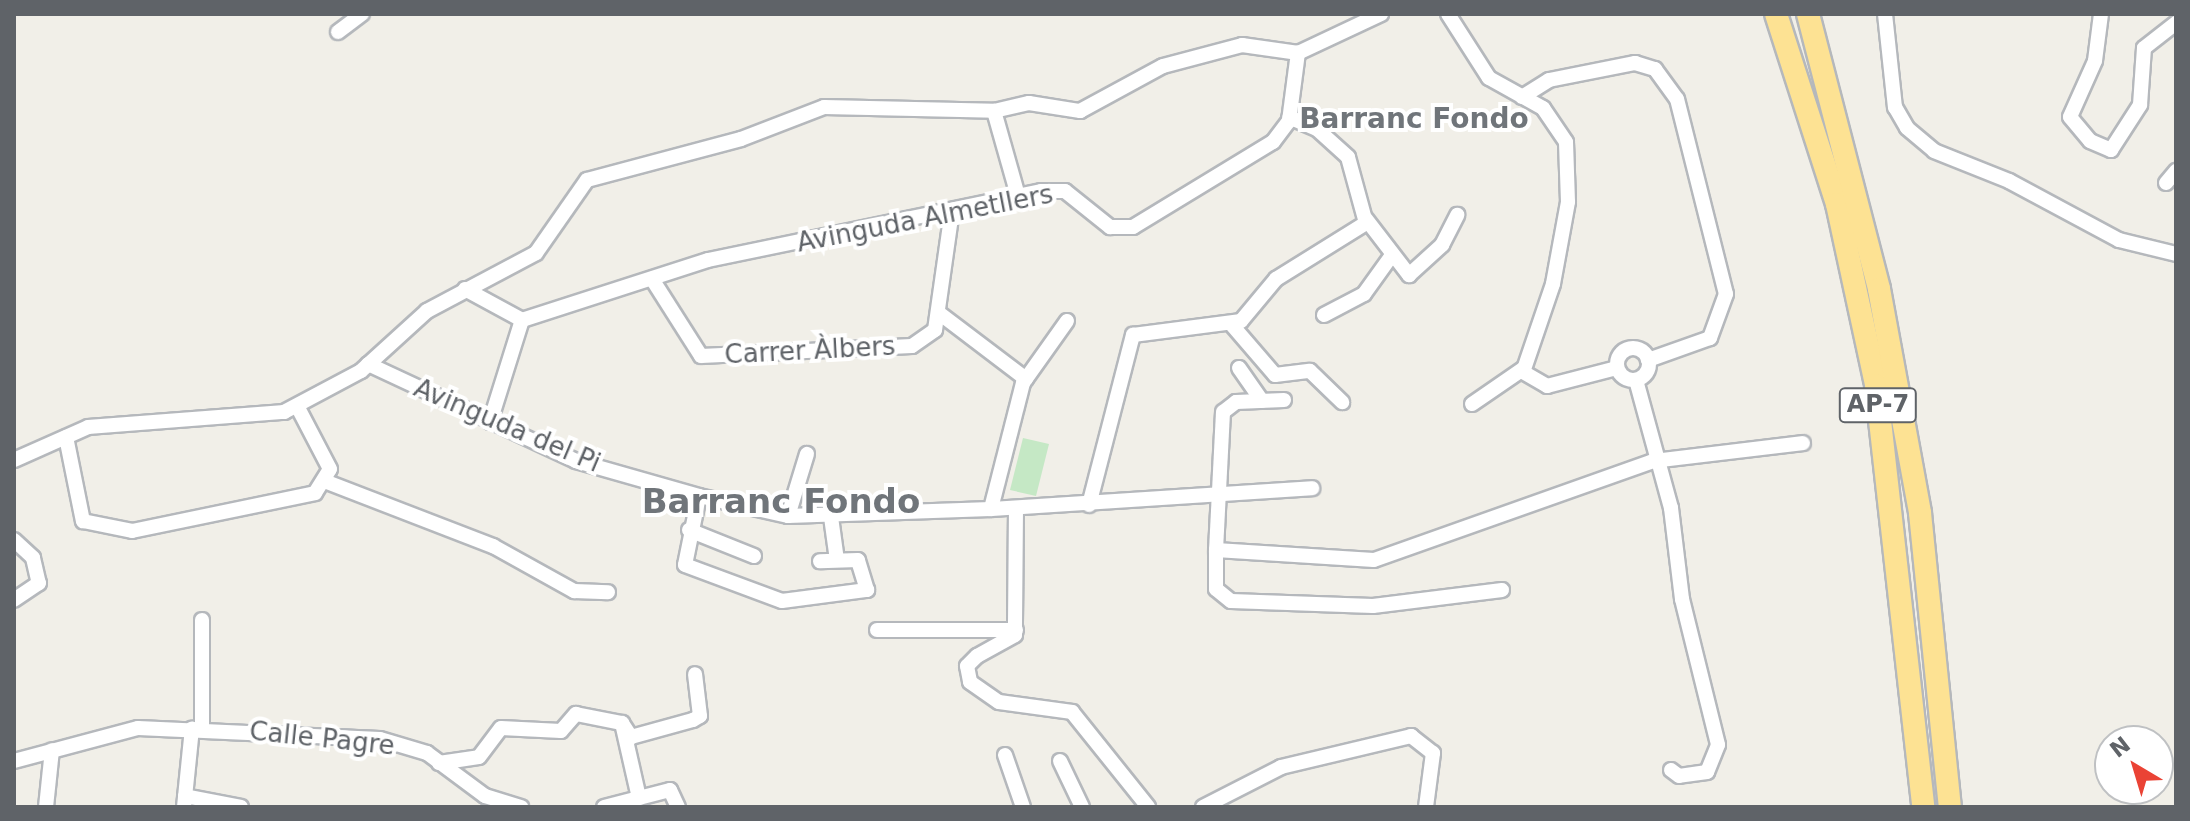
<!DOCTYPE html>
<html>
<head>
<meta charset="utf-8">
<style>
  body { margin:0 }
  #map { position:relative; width:2190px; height:821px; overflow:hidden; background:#f1efe8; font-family:"DejaVu Sans",sans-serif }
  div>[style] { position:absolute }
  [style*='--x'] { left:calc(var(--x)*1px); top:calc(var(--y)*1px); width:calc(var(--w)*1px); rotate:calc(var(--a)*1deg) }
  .green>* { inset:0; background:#c5e8c5 }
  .roads { filter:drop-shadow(2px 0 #b5b8bc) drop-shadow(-2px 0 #b5b8bc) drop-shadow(0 2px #b5b8bc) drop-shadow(0 -2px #b5b8bc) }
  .minor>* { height:14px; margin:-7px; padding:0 7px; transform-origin:7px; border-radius:7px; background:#fff }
  .minor>.ring { margin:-7px; padding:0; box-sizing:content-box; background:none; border:14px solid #fff; border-radius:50% }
  .highway>* { height:22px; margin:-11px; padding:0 11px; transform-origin:11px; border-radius:11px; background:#fde293 }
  span { translate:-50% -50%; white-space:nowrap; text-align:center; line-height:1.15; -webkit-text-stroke:8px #fff; paint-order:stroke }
  .shield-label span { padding:2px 6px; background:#fff; border:2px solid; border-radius:6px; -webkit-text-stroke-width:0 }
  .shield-label { font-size:24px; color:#5f6368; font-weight:700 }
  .street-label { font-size:26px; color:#5f6368 }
  .neighbourhood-label { font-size:28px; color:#70757a; font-weight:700 }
  .district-label { font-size:34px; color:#70757a; font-weight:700 }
  .frame { position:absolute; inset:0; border:16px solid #5f6368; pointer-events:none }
  .north { position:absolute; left:2094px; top:725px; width:80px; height:80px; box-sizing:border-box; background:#fff; border:2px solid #bfc1c3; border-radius:50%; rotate:322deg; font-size:22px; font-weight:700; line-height:32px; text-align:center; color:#5f6368 }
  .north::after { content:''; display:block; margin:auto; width:28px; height:36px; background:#ea4335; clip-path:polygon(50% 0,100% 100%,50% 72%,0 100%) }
</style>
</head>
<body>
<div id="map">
  <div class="green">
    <i style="clip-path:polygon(1023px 438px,1049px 444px,1036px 496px,1010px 490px)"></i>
  </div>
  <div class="roads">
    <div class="minor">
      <i style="--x:1448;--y:14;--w:76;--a:57.4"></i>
      <i style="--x:1489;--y:78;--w:62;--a:29.1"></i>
      <i style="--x:1543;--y:108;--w:41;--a:55.9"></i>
      <i style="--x:1566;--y:142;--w:60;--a:88.1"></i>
      <i style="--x:1568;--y:202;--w:83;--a:100.4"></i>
      <i style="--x:1553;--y:284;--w:93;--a:108.8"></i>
      <i style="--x:1523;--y:372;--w:28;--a:30"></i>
      <i style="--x:1547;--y:386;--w:72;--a:-14.4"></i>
      <i style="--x:1885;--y:14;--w:94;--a:83.9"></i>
      <i style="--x:1895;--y:107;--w:24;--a:60"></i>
      <i style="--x:1907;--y:128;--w:35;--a:40"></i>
      <i style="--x:1934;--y:151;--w:81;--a:21.8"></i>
      <i style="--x:2009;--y:181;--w:125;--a:28.2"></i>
      <i style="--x:2119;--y:240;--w:59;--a:13.8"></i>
      <i style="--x:2101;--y:14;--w:47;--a:97.3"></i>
      <i style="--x:2095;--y:61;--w:61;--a:114.1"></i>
      <i style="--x:2070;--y:117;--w:31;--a:50"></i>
      <i style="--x:2090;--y:141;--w:23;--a:23"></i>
      <i style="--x:2111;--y:150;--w:54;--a:-57.2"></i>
      <i style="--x:2140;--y:105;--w:57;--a:-86"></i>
      <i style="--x:2144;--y:48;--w:41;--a:-38"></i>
      <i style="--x:338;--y:32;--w:30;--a:-37"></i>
      <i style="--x:1522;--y:97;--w:32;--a:-32"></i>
      <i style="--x:1549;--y:80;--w:88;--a:-11.2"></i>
      <i style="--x:1635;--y:63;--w:21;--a:17"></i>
      <i style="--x:1655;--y:69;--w:37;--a:54"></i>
      <i style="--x:1677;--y:99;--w:201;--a:75.9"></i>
      <i style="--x:1726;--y:294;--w:47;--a:110"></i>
      <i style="--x:1710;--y:338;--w:66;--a:160.5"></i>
      <i style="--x:994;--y:111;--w:88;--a:74.2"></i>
      <i style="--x:2166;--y:183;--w:16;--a:-50"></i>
      <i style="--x:1366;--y:219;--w:71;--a:52.5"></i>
      <i style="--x:1409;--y:275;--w:45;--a:-42.3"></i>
      <i style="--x:1442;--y:245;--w:34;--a:-63"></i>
      <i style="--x:652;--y:279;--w:91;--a:57.5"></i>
      <i style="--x:701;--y:356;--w:211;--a:-2.7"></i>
      <i style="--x:912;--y:346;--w:28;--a:-35"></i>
      <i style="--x:935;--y:330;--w:120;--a:-81.9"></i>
      <i style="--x:465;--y:289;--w:65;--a:28.5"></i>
      <i style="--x:522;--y:320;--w:195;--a:-17.9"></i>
      <i style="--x:708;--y:260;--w:340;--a:-11.7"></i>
      <i style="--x:1041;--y:191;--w:24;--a:0"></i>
      <i style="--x:1065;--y:191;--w:58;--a:38.7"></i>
      <i style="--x:1110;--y:227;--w:23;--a:0"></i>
      <i style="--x:1133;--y:227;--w:164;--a:-31.3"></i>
      <i style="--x:1273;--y:142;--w:26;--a:-53"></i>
      <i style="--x:1289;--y:121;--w:69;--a:-82.5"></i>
      <i style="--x:939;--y:313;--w:109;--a:37.2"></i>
      <i style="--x:1324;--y:315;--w:45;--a:-27.7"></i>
      <i style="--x:1364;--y:294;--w:48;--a:-54.3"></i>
      <i style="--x:1067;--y:321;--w:76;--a:125.4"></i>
      <i style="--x:1023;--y:383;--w:130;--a:104.3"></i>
      <i style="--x:991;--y:509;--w:322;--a:-3.7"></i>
      <i style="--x:1232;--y:325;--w:66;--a:49.3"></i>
      <i style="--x:1275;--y:375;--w:35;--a:-7"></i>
      <i style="--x:1310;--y:371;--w:45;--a:44.1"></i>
      <i class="ring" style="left:1617px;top:348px;width:18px;height:18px"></i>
      <i style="--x:368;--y:364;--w:230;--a:25"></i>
      <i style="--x:576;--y:461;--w:128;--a:15.9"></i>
      <i style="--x:699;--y:496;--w:91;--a:12.7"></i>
      <i style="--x:788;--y:516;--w:203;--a:-2"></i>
      <i style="--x:1239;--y:368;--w:40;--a:55.1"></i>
      <i style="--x:1636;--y:380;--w:133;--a:74.7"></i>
      <i style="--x:1671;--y:508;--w:92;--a:83.1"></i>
      <i style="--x:1682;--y:599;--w:150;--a:76.1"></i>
      <i style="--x:1718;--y:745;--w:29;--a:112"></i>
      <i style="--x:1707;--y:772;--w:28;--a:172"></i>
      <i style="--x:1679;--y:776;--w:10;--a:-143"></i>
      <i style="--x:1284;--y:400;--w:48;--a:177.6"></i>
      <i style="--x:1236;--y:402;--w:16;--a:142"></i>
      <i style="--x:1223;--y:412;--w:138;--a:92.9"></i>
      <i style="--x:1216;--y:550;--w:158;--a:3.6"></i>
      <i style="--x:1374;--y:560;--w:296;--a:-19.5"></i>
      <i style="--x:1653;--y:461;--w:151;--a:-6.8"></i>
      <i style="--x:1472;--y:404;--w:62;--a:-34.5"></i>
      <i style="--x:490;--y:422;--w:107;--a:-72.6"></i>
      <i style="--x:66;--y:437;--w:86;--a:78.6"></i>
      <i style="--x:83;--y:521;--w:50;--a:11.5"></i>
      <i style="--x:132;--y:531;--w:187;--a:-11.7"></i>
      <i style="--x:315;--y:493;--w:28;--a:-58"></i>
      <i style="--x:330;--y:469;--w:71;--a:-117.6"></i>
      <i style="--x:14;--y:460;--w:81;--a:-24"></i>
      <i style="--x:88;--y:427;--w:197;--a:-4.4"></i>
      <i style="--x:284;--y:412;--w:87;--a:-28"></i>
      <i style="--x:361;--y:371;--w:89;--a:-42.3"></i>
      <i style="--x:427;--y:311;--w:123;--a:-28"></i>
      <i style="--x:536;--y:253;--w:89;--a:-55.1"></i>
      <i style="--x:587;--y:180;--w:159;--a:-14.9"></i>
      <i style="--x:741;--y:139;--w:89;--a:-21.1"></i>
      <i style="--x:824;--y:107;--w:170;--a:1.3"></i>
      <i style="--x:994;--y:111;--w:36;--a:-13"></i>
      <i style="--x:1029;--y:103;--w:52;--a:8.9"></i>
      <i style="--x:1080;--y:111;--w:94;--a:-28.5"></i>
      <i style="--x:1163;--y:66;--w:82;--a:-14.9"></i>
      <i style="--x:1242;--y:45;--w:57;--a:8.1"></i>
      <i style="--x:1298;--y:53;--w:92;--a:-25.2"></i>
      <i style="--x:327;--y:482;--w:178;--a:21.1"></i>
      <i style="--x:493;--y:546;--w:93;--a:29.1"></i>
      <i style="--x:574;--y:591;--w:34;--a:2"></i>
      <i style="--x:699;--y:496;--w:70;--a:101.5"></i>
      <i style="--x:685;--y:565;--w:103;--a:20.4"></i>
      <i style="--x:782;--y:601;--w:86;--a:-7.4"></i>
      <i style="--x:867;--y:590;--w:31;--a:-107"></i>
      <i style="--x:858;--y:560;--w:38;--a:178"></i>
      <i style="--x:1089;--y:505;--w:176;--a:-75.5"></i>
      <i style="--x:1133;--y:335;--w:109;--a:-7.4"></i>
      <i style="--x:1241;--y:321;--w:55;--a:-50.2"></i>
      <i style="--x:1276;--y:279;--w:106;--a:-31.9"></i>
      <i style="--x:1366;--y:223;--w:68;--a:-105.3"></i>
      <i style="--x:1348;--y:157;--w:42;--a:-137.9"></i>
      <i style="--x:1317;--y:129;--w:30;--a:-157"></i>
      <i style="--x:1016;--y:509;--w:126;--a:90.5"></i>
      <i style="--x:1015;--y:635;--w:43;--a:151.1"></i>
      <i style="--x:977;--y:656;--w:14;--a:135"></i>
      <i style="--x:967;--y:666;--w:16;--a:79"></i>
      <i style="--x:970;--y:682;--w:35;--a:35"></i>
      <i style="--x:999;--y:702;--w:74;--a:7.8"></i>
      <i style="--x:1072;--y:712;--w:122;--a:51.3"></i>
      <i style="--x:788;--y:516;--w:65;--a:-73"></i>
      <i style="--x:831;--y:517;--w:43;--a:82.1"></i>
      <i style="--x:689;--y:530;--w:70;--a:21.8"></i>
      <i style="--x:14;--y:540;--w:26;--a:43"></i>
      <i style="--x:33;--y:558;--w:26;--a:77"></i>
      <i style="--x:39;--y:583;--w:30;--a:146"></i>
      <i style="--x:1216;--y:550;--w:39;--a:90"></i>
      <i style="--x:1216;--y:589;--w:19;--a:39"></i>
      <i style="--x:1231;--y:601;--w:142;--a:2"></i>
      <i style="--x:1373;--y:606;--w:130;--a:-7.1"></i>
      <i style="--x:877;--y:630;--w:139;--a:0"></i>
      <i style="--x:622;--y:723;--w:77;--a:77.2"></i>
      <i style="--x:202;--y:728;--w:108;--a:-90"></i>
      <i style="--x:1005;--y:755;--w:55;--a:70.9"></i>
      <i style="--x:14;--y:761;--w:128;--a:-14.9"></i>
      <i style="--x:138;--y:728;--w:242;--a:2.6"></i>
      <i style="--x:380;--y:739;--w:49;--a:16.6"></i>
      <i style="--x:427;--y:753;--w:72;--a:36.6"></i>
      <i style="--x:485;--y:796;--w:38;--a:17"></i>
      <i style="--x:1060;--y:761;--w:51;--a:64.4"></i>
      <i style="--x:439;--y:763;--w:40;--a:-8.5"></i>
      <i style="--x:479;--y:757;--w:36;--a:-53"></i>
      <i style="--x:501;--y:728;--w:60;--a:2.9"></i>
      <i style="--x:561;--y:731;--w:23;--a:-49"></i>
      <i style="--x:576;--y:714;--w:47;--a:11.1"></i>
      <i style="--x:622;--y:723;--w:17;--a:57"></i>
      <i style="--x:631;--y:737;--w:64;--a:-15.3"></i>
      <i style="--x:693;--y:720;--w:8;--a:-30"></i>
      <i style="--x:700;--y:716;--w:42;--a:-96.8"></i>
      <i style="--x:185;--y:796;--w:57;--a:11.1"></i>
      <i style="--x:46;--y:807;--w:57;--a:-84"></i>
      <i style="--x:184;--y:807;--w:79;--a:-84.2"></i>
      <i style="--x:604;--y:807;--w:68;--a:-14.4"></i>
      <i style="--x:670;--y:790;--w:19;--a:65"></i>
      <i style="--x:1203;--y:807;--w:88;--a:-27.1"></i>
      <i style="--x:1281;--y:767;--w:134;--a:-13.4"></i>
      <i style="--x:1411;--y:736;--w:28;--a:38"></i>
      <i style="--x:1433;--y:753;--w:54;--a:97.4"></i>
    </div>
    <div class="highway">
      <i style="--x:1776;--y:14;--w:200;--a:72.2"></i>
      <i style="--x:1837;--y:204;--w:185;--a:77.8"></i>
      <i style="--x:1876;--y:385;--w:425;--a:83.6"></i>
      <i style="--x:1808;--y:14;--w:284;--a:75.5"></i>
      <i style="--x:1879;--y:289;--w:228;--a:79.6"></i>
      <i style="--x:1920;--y:513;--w:296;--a:84.2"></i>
    </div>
  </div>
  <div class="shield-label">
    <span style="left:1878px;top:405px">AP-7</span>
  </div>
  <div class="street-label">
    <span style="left:925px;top:219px;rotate:-11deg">Avinguda Almetllers</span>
    <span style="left:810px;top:351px;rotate:-3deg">Carrer Àlbers</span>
    <span style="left:507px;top:426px;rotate:23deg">Avinguda del Pi</span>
    <span style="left:322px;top:739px;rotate:6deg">Calle Pagre</span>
  </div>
  <div class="neighbourhood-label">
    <span style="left:1414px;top:119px">Barranc Fondo</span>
  </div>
  <div class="district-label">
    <span style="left:781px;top:502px">Barranc Fondo</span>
  </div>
  <div class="frame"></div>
  <div class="north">N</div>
</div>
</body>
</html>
